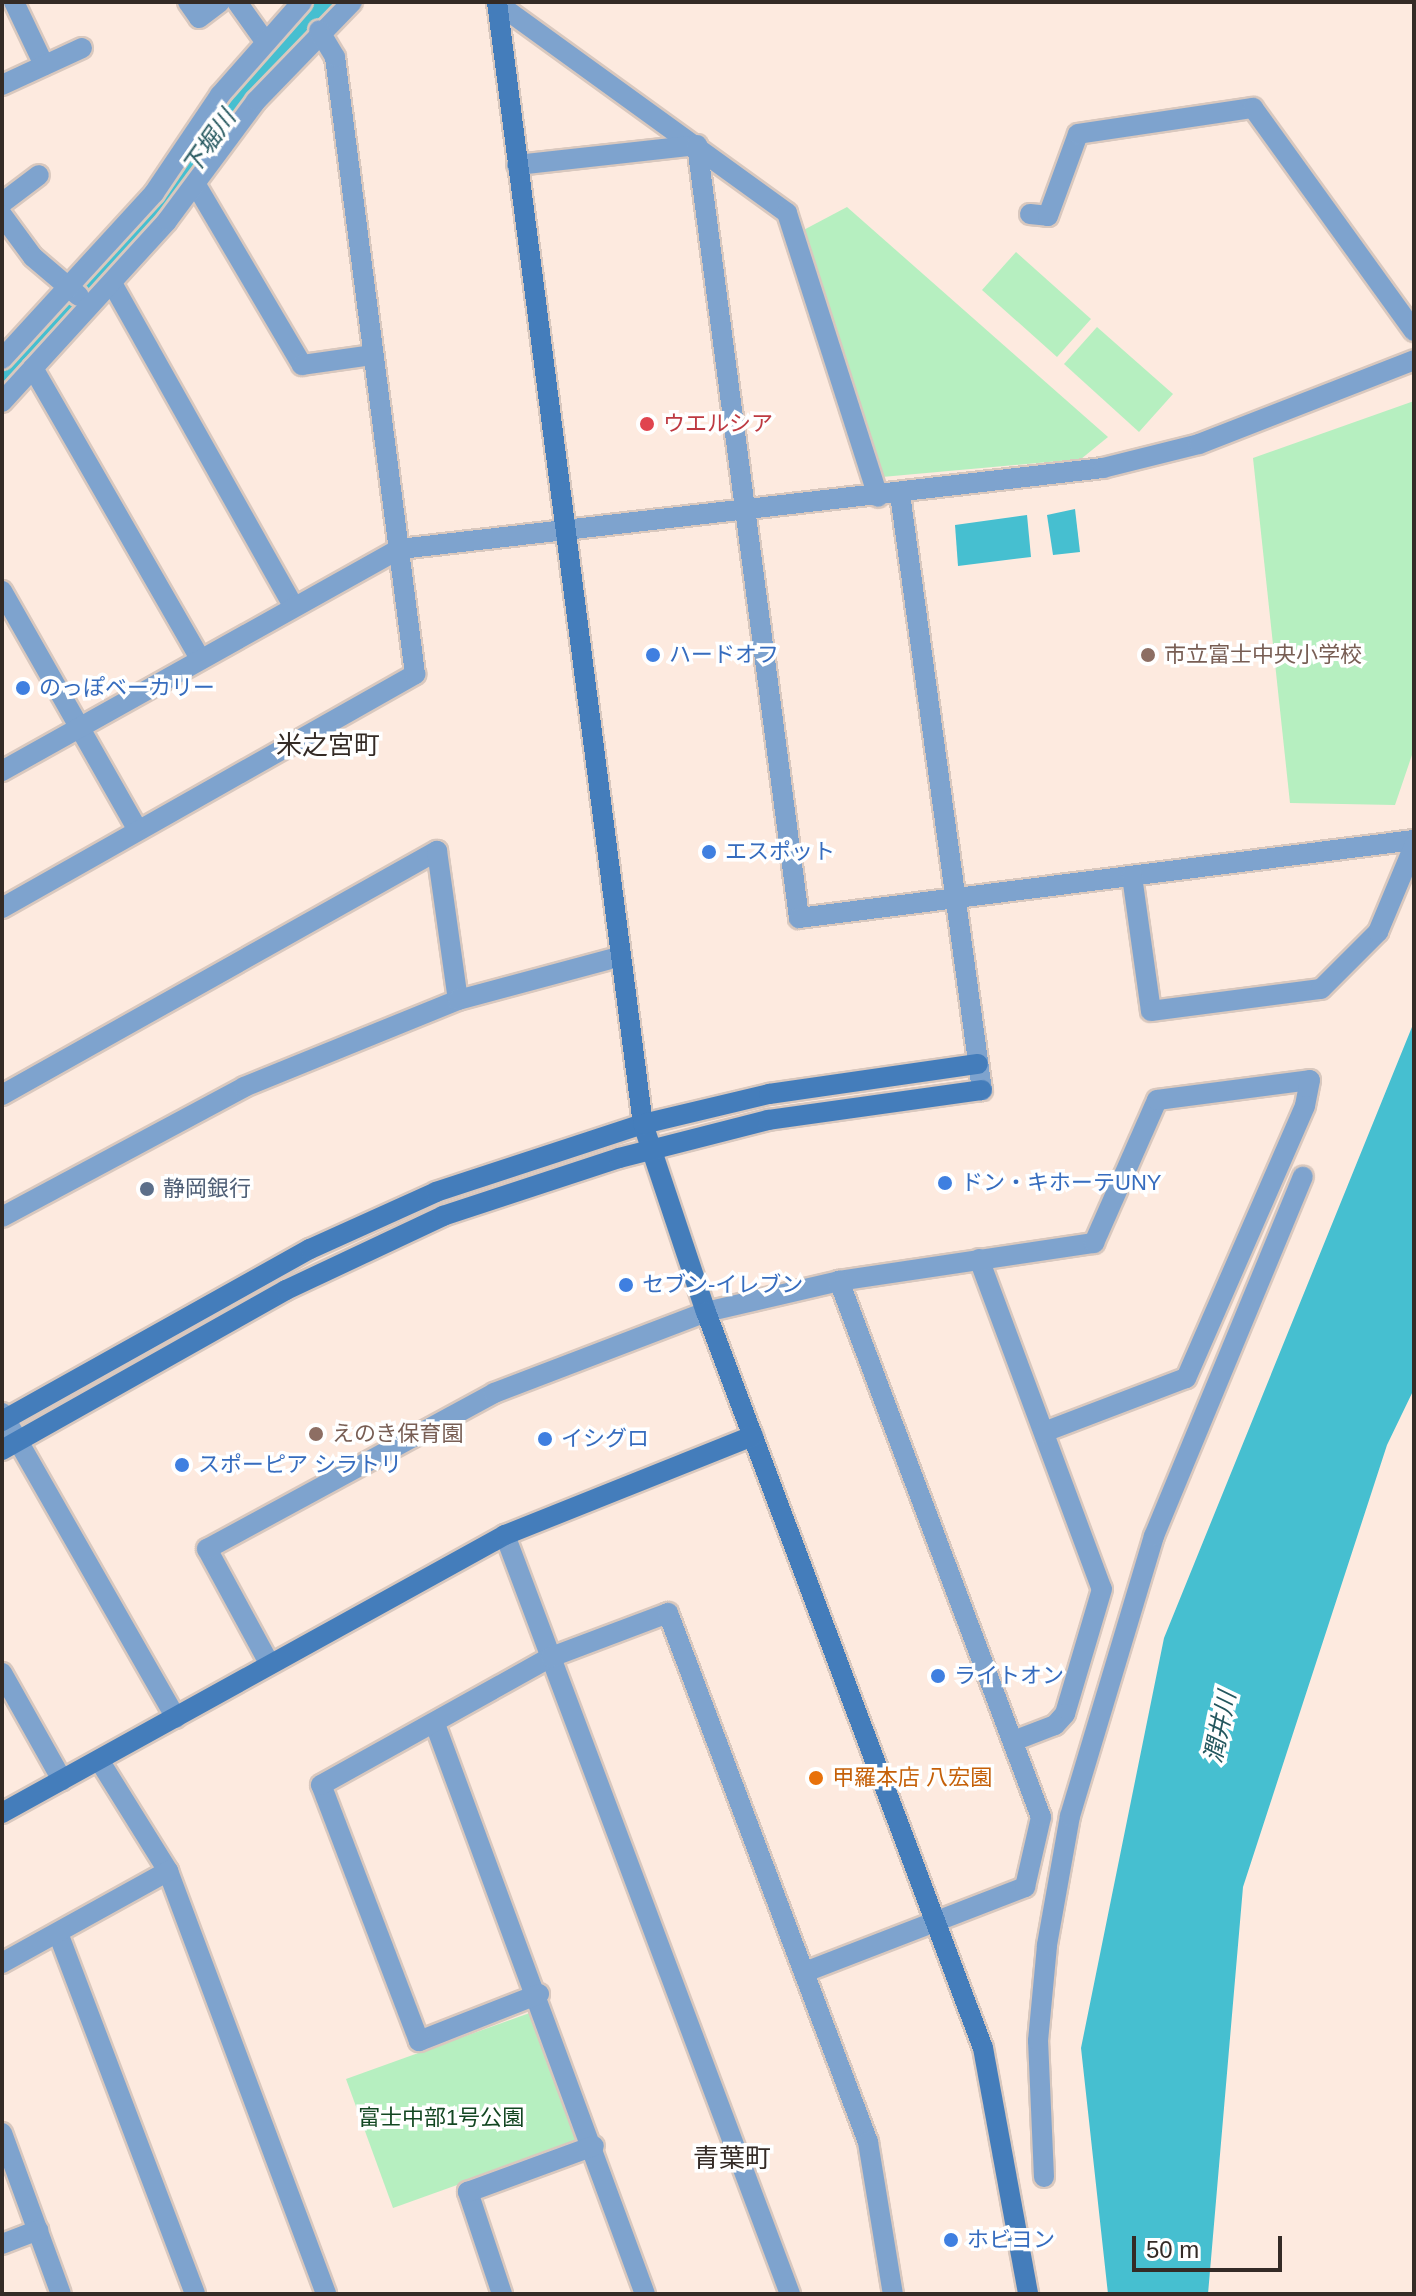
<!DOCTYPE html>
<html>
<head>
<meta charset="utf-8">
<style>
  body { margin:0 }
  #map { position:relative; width:1416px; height:2296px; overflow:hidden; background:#fdeadf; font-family:Arial,"Noto Sans JP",sans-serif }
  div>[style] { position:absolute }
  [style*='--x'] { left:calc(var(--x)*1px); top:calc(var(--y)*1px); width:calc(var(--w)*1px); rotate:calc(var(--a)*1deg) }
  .green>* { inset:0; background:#b6efc0 }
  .water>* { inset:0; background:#46bfd0 }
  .river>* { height:36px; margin:-18px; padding:0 18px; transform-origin:18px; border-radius:18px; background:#46bfd0 }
  .roads { filter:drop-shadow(2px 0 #d9c8be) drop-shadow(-2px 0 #d9c8be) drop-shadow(0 2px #d9c8be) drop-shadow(0 -2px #d9c8be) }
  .street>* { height:20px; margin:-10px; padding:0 10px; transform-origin:10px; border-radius:10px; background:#7ea3ce }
  .secondary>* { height:20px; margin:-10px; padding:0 10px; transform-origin:10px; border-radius:10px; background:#447dbb }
  .dots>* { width:22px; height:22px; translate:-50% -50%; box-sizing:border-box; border:4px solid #fff; border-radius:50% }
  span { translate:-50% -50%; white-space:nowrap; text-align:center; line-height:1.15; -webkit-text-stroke:7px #fff; paint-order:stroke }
  .health-label { font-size:22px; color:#be3a42 }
  .left { translate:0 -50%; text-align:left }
  .shop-label { font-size:22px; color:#366cbe }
  .education-label { font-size:22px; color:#785e54 }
  .service-label { font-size:22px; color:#4e5e75 }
  .food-label { font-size:22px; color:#c56008 }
  .park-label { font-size:22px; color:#134722 }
  .water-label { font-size:24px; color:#24575e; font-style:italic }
  .quarter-label { font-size:26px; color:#342b26 }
  .frame { position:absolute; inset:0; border:4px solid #342b26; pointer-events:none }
  .scale { position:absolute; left:1132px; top:2236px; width:150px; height:36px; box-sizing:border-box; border:4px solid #342b26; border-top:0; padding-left:10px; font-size:24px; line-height:28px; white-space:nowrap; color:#342b26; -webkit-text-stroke:6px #fff; paint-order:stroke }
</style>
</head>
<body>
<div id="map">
  <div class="green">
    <i style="clip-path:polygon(847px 207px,1108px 437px,1081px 459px,882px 477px,796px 234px)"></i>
    <i style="clip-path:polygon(1016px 252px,1091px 319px,1057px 357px,982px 290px)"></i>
    <i style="clip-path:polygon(1097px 327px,1173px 394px,1139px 432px,1064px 364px)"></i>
    <i style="clip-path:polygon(1414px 401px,1414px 749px,1395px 805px,1290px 803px,1253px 458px)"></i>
    <i style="clip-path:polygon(535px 2011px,582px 2140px,393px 2208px,346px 2079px)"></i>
  </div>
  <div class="water">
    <i style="clip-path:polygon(1075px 509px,1080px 552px,1053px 555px,1047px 515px)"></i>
    <i style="clip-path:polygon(1027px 515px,1031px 557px,958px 566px,955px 525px)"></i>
    <i style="clip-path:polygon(1414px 1022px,1414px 1389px,1387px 1445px,1243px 1887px,1208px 2294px,1108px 2294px,1081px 2048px,1164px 1638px)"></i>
  </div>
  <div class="river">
    <i style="--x:92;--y:285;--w:113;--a:-47.9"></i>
    <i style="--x:168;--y:201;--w:135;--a:-55.6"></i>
    <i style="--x:244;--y:90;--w:123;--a:-45.7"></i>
    <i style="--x:2;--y:384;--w:100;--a:-47.8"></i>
  </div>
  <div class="roads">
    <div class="street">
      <i style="--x:14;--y:2;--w:70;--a:64.5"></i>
      <i style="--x:188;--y:2;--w:19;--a:55"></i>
      <i style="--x:199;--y:18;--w:26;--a:-37"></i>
      <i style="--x:237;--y:2;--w:47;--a:54.6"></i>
      <i style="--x:497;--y:3;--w:358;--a:35.9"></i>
      <i style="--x:787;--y:213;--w:298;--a:72.2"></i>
      <i style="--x:2;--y:85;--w:88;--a:-24.8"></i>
      <i style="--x:517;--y:165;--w:181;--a:-6.3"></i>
      <i style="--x:697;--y:145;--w:780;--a:82.48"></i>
      <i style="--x:799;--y:918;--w:620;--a:-7.23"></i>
      <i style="--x:196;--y:185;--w:209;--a:59.5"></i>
      <i style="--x:302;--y:365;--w:71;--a:-8.1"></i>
      <i style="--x:2;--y:203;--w:46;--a:-37.1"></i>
      <i style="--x:1030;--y:214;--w:18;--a:6"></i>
      <i style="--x:1048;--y:216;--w:87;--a:-69.9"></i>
      <i style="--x:1078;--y:134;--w:177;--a:-8.5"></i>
      <i style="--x:1253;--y:108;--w:275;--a:54.2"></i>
      <i style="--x:2;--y:215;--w:52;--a:53.6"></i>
      <i style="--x:33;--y:257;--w:60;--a:40.3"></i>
      <i style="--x:112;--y:283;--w:369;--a:60.7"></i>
      <i style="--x:2;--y:359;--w:225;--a:-47.5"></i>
      <i style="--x:154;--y:193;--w:118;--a:-56"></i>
      <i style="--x:220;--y:95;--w:124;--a:-48.6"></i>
      <i style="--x:33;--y:368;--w:333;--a:60.1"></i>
      <i style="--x:2;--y:402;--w:245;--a:-47.6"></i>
      <i style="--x:167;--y:221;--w:149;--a:-53.4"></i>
      <i style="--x:256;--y:101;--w:138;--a:-45.9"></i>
      <i style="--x:900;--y:494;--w:602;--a:82.17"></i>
      <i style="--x:2;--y:591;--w:275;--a:60.4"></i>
      <i style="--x:2;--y:771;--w:456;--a:-29.2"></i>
      <i style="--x:400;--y:549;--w:708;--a:-6.57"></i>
      <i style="--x:1103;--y:468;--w:99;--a:-14"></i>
      <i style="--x:1199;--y:444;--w:231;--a:-21.3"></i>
      <i style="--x:1132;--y:876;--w:136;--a:82"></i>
      <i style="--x:1151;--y:1011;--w:171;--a:-7.4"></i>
      <i style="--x:1321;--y:989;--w:81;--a:-45"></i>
      <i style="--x:1378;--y:932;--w:93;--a:-67.3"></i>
      <i style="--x:2;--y:908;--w:475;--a:-29.5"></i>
      <i style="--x:415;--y:674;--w:622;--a:-97.39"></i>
      <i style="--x:335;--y:57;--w:31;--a:-121"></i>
      <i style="--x:2;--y:1095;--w:499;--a:-29.3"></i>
      <i style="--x:437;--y:851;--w:150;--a:82"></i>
      <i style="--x:2;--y:1217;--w:275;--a:-28.2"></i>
      <i style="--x:244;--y:1087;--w:231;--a:-22.1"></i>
      <i style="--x:458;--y:1000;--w:167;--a:-15"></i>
      <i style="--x:979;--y:1259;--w:352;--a:69.6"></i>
      <i style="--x:1102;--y:1589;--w:130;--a:106.5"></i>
      <i style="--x:1065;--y:1714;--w:15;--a:132"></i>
      <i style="--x:1055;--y:1725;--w:45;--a:159.1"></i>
      <i style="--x:2;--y:1413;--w:351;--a:60.3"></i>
      <i style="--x:505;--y:1535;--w:811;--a:69.42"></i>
      <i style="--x:269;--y:1663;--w:130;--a:-118.5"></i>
      <i style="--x:207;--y:1549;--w:327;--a:-28.5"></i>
      <i style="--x:494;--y:1393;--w:227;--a:-20.9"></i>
      <i style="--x:706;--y:1312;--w:137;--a:-13.1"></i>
      <i style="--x:839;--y:1281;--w:258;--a:-8.5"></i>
      <i style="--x:1094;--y:1243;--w:156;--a:-66.2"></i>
      <i style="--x:1157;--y:1100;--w:154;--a:-7.4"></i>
      <i style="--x:1310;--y:1080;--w:26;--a:101"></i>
      <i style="--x:1305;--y:1106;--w:297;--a:113.6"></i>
      <i style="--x:1186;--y:1378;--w:152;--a:159.2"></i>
      <i style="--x:2;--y:1673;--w:123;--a:60.7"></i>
      <i style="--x:435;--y:1724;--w:607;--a:69.78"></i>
      <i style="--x:99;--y:1760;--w:131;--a:58.1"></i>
      <i style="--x:168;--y:1871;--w:452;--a:69.5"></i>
      <i style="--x:58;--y:1933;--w:386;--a:69.2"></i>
      <i style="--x:2;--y:1963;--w:190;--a:-29"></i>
      <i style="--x:805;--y:1972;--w:236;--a:-21.1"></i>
      <i style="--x:1025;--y:1887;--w:72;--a:-77.1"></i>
      <i style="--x:1041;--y:1817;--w:573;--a:-110.65"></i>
      <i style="--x:539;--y:1994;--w:129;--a:158.6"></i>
      <i style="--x:419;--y:2041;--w:274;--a:-110.9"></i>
      <i style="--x:321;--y:1785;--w:263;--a:-29.1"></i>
      <i style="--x:551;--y:1657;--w:125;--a:-20.6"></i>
      <i style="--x:668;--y:1613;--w:566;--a:69.29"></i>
      <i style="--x:868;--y:2142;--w:154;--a:80.7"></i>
      <i style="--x:2;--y:2133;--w:171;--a:69.9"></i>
      <i style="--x:1044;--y:2177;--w:136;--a:-92.5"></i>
      <i style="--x:1038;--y:2041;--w:96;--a:-84.6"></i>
      <i style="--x:1047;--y:1945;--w:131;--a:-79.9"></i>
      <i style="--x:1070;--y:1816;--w:292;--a:-73.3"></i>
      <i style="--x:1154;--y:1536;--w:389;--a:-67.5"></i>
      <i style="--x:2;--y:2244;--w:39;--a:-21"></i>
      <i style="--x:502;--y:2294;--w:108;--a:-108.4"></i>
      <i style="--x:468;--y:2192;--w:134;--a:-20.1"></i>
    </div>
    <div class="secondary">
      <i style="--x:497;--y:2;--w:1131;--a:82.59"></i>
      <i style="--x:643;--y:1124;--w:198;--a:71.5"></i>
      <i style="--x:706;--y:1312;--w:786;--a:69.38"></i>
      <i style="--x:983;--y:2048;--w:250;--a:79.6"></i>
      <i style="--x:2;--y:1421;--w:353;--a:-29.2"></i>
      <i style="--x:310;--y:1249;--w:138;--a:-24.3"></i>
      <i style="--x:436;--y:1192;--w:218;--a:-18.2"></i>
      <i style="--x:643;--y:1124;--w:130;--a:-13.4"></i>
      <i style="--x:769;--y:1094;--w:211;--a:-8.2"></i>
      <i style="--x:2;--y:1450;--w:326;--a:-29.4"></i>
      <i style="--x:286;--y:1290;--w:174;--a:-25.2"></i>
      <i style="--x:443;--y:1216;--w:185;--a:-18.2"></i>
      <i style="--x:619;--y:1158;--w:154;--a:-14.3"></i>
      <i style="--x:768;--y:1120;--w:216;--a:-8"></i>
      <i style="--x:2;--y:1813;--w:575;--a:-28.93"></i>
      <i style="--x:505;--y:1535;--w:267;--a:-21.8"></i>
    </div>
  </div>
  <div class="dots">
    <i style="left:647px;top:424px;background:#e0444e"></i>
    <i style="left:653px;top:655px;background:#3f7fe0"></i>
    <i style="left:1148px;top:655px;background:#8d6e63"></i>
    <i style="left:23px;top:688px;background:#3f7fe0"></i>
    <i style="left:709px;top:852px;background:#3f7fe0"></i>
    <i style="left:945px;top:1183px;background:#3f7fe0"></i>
    <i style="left:147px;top:1189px;background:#5c6f8a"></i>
    <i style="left:626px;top:1285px;background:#3f7fe0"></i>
    <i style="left:316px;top:1434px;background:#8d6e63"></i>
    <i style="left:545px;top:1439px;background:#3f7fe0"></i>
    <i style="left:182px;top:1465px;background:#3f7fe0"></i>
    <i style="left:938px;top:1676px;background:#3f7fe0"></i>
    <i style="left:816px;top:1778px;background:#e8710a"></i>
    <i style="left:951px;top:2240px;background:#3f7fe0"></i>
  </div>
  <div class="health-label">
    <span class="left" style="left:663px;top:424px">ウエルシア</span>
  </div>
  <div class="shop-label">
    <span class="left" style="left:669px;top:655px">ハードオフ</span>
    <span class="left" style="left:39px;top:688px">のっぽベーカリー</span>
    <span class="left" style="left:725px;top:852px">エスポット</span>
    <span class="left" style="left:961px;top:1183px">ドン・キホーテUNY</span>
    <span class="left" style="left:642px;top:1285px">セブン-イレブン</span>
    <span class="left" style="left:561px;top:1439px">イシグロ</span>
    <span class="left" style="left:198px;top:1465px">スポーピア シラトリ</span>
    <span class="left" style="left:954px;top:1676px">ライトオン</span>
    <span class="left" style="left:967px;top:2240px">ホビヨン</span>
  </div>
  <div class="education-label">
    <span class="left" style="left:1164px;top:655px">市立富士中央小学校</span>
    <span class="left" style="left:332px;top:1434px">えのき保育園</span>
  </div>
  <div class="service-label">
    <span class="left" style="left:163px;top:1189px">静岡銀行</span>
  </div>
  <div class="food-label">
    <span class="left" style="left:832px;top:1778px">甲羅本店 八宏園</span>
  </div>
  <div class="park-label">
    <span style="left:441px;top:2118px">富士中部1号公園</span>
  </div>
  <div class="water-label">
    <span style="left:209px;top:142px;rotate:-55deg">下堀川</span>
    <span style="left:1220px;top:1727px;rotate:-78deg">潤井川</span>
  </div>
  <div class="quarter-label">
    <span style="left:328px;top:746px">米之宮町</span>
    <span style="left:732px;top:2159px">青葉町</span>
  </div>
  <div class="frame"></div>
  <div class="scale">50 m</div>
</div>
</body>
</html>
